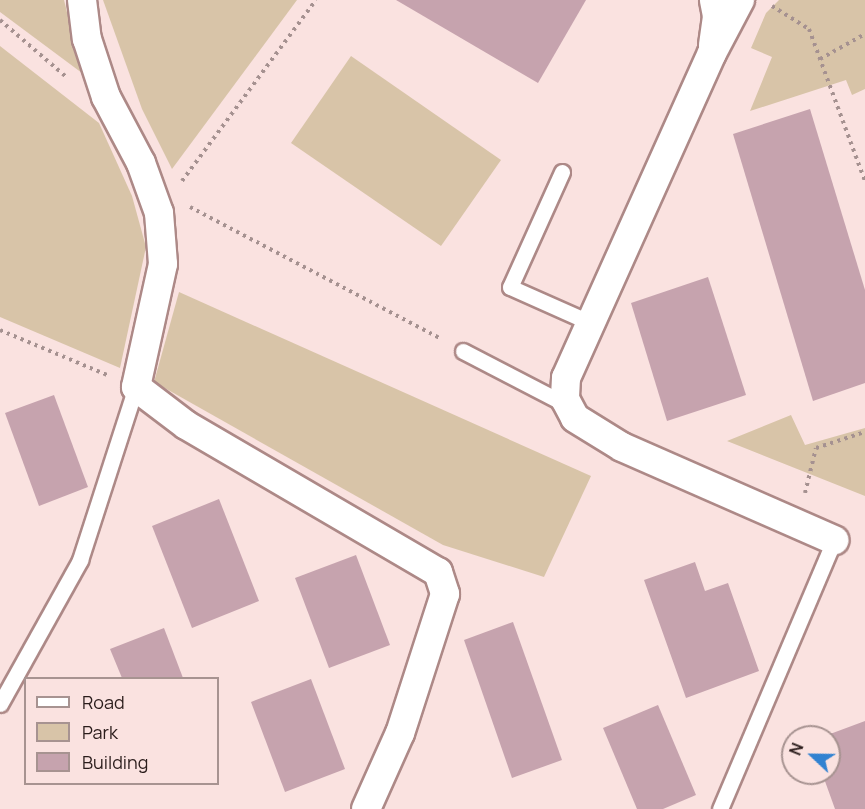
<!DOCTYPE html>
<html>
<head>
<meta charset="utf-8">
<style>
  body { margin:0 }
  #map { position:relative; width:865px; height:809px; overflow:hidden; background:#fae2e0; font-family:Manrope,sans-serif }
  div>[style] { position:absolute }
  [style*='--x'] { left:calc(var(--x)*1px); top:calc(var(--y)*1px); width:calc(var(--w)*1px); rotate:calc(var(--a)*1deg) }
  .green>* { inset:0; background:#d8c4a8 }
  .building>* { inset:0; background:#c6a3ae }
  .path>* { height:4px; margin-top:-2px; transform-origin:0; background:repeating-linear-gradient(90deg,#a59190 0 3px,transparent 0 7.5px) }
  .roads { filter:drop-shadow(2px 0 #ad8987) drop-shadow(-2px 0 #ad8987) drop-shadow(0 2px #ad8987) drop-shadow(0 -2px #ad8987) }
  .service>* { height:15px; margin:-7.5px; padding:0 7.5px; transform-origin:7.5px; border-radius:7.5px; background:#fff }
  .minor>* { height:28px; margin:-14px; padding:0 14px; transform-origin:14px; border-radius:14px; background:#fff }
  span { translate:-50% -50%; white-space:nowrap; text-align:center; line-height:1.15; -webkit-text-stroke:4.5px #fae2e0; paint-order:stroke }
  .legend { position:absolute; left:24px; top:677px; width:195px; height:108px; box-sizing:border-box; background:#fae2e0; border:2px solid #a79391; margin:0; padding:8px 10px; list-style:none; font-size:18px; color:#2a1c1b }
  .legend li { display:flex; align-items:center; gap:12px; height:30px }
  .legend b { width:30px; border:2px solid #a79391 }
  .north { position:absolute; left:781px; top:725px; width:60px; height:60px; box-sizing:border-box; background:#fae2e0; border:2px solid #a79391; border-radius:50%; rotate:292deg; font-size:16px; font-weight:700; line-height:24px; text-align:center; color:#2a1c1b }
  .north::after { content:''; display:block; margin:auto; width:21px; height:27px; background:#3182d1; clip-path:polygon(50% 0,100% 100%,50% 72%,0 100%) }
</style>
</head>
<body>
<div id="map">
  <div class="green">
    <i style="clip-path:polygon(0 0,64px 0,82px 73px,0 12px)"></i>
    <i style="clip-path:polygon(103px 0,297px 0,172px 169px,142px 109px)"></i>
    <i style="clip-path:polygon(779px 0,865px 0,865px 89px,852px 95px,846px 80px,750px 111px,772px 57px,751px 48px,766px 13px)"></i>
    <i style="clip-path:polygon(0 46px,99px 123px,132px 196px,146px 247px,120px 368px,0 317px)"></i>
    <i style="clip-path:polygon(351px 56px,501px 160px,441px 246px,291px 143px)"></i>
    <i style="clip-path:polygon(179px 292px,591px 476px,544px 577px,443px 545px,154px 382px)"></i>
    <i style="clip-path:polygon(791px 415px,805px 445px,865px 428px,865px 496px,727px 441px)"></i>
  </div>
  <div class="building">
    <i style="clip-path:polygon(396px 0,586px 0,538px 83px)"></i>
    <i style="clip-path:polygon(810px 109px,865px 290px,865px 383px,813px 401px,733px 134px)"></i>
    <i style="clip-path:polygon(708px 277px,746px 395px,667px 421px,631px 303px)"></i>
    <i style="clip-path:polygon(54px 395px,88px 487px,39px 506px,5px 413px)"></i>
    <i style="clip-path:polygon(219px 499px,259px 601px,192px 628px,152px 526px)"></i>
    <i style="clip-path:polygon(356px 555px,390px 645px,329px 668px,295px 578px)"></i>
    <i style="clip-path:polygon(695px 562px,705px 591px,728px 583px,759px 671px,686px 698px,644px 580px)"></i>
    <i style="clip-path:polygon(513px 622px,562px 760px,512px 778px,464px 640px)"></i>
    <i style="clip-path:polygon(164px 628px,183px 678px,122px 678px,110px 649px)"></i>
    <i style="clip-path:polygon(311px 679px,345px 769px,285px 792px,251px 702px)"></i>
    <i style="clip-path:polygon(658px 705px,696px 795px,663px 809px,637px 809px,603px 728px)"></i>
    <i style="clip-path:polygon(865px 721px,865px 809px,835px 809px,822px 773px,829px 773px,829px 737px,822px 737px)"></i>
  </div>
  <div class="path">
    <i style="--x:772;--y:6;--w:44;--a:31.9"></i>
    <i style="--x:809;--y:29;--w:162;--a:69.8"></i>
    <i style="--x:0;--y:20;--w:86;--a:40.7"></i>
    <i style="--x:820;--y:59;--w:51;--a:-29.1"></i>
    <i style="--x:182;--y:181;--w:225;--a:-53.5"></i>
    <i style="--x:190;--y:207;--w:284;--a:27.7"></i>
    <i style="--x:0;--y:330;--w:116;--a:22.8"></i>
    <i style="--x:805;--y:493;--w:46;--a:-76.3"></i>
    <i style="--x:816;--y:448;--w:52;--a:-18.1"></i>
  </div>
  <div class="roads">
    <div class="service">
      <i style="--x:562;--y:172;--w:126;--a:114.3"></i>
      <i style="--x:510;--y:287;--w:89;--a:24"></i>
      <i style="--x:463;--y:351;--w:117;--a:27.4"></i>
      <i style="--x:0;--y:704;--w:165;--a:-60.9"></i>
      <i style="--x:80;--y:560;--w:182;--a:-72.1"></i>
      <i style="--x:720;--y:809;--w:292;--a:-67"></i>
    </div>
    <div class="minor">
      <i style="--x:82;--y:0;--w:39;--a:83"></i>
      <i style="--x:87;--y:39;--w:61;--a:71.9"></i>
      <i style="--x:106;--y:97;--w:75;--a:62.1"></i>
      <i style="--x:141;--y:163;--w:53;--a:70.2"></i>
      <i style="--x:159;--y:213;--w:51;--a:85.5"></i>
      <i style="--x:163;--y:264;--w:126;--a:102.4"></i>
      <i style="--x:136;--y:387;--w:63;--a:37.2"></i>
      <i style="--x:186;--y:425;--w:292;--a:30.3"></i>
      <i style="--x:438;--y:572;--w:23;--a:72"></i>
      <i style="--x:445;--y:594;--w:146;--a:107.9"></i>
      <i style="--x:400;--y:733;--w:83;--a:114.1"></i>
      <i style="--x:740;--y:0;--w:60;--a:117.8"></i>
      <i style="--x:712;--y:53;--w:356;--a:114.2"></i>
      <i style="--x:566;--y:378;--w:21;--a:93"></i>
      <i style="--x:565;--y:399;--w:21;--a:62"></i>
      <i style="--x:575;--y:418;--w:55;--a:31.7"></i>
      <i style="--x:622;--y:447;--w:232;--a:23.7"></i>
      <i style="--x:713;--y:45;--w:29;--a:-82"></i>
      <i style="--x:717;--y:16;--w:16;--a:-101"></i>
    </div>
  </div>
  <ul class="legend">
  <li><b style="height:8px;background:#fff"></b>Road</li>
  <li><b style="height:16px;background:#d8c4a8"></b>Park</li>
  <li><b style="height:16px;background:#c6a3ae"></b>Building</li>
  </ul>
  <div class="north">N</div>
</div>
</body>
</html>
